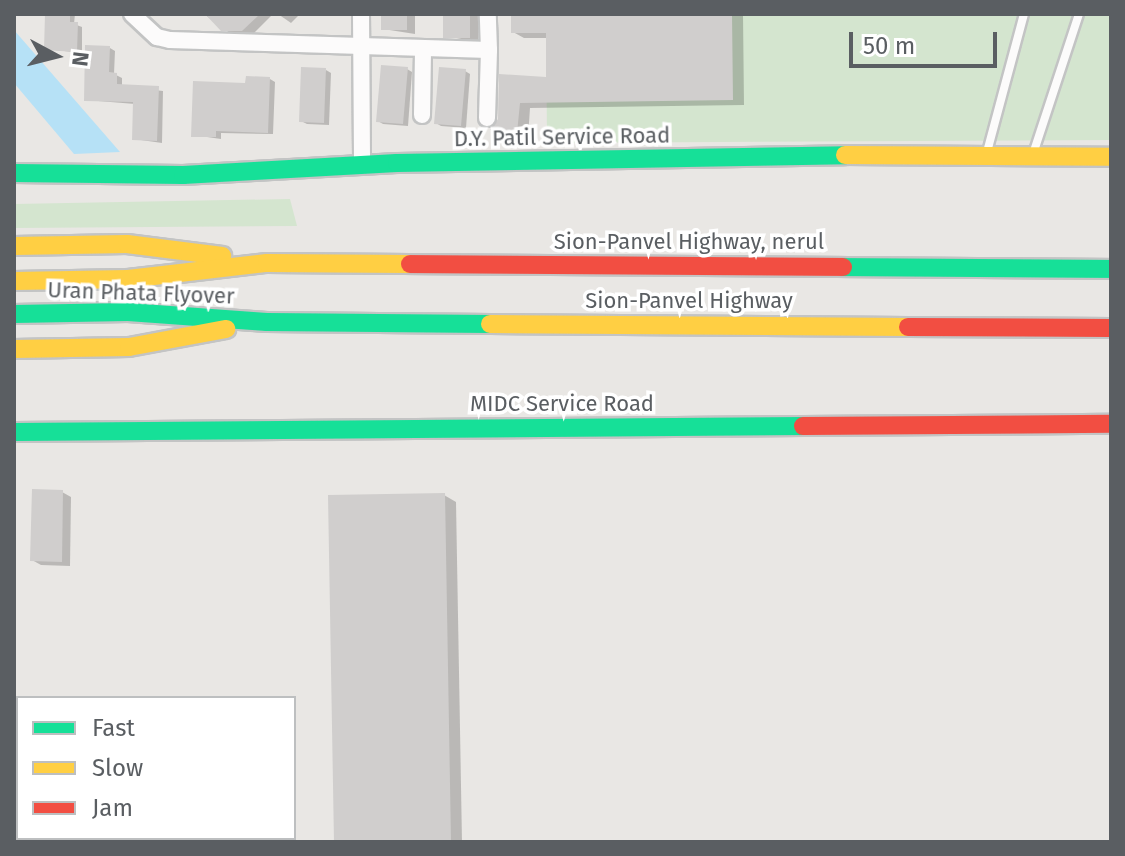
<!DOCTYPE html>
<html>
<head>
<meta charset="utf-8">
<style>
  body { margin:0 }
  #map { position:relative; width:1125px; height:856px; overflow:hidden; background:#e9e7e4; font-family:"Fira Sans",sans-serif }
  div>[style] { position:absolute }
  [style*='--x'] { left:calc(var(--x)*1px); top:calc(var(--y)*1px); width:calc(var(--w)*1px); rotate:calc(var(--a)*1deg) }
  .green>* { inset:0; background:#d4e5cf }
  .water>* { inset:0; background:#b6e1f6 }
  .shadow>* { inset:0; background:#0003 }
  .building>* { inset:0; background:#d0cecd }
  .roads { filter:drop-shadow(2px 0 #c3c4c4) drop-shadow(-2px 0 #c3c4c4) drop-shadow(0 2px #c3c4c4) drop-shadow(0 -2px #c3c4c4) }
  .lane>* { height:8px; margin:-4px; padding:0 4px; transform-origin:4px; border-radius:4px; background:#fcfbfb }
  .street>* { height:16px; margin:-8px; padding:0 8px; transform-origin:8px; border-radius:8px; background:#fcfbfb }
  .fast>* { height:18px; margin:-9px; padding:0 9px; transform-origin:9px; border-radius:9px; background:#16e098 }
  .slow>* { height:18px; margin:-9px; padding:0 9px; transform-origin:9px; border-radius:9px; background:#ffcf43 }
  .jam>* { height:18px; margin:-9px; padding:0 9px; transform-origin:9px; border-radius:9px; background:#f24e42 }
  span { translate:-50% -50%; white-space:nowrap; text-align:center; line-height:1.15; -webkit-text-stroke:7px #fff; paint-order:stroke }
  .street-label { font-size:22px; color:#5a5e62 }
  .frame { position:absolute; inset:0; border:16px solid #5a5e62; pointer-events:none }
  .legend { position:absolute; left:16px; top:696px; width:280px; height:144px; box-sizing:border-box; background:#fff; border:2px solid #bdbfc0; margin:0; padding:10px 14px; list-style:none; font-size:24px; color:#5a5e62 }
  .legend li { display:flex; align-items:center; gap:16px; height:40px }
  .legend b { width:40px; border:2px solid #bdbfc0 }
  .north { position:absolute; left:16px; top:16px; width:80px; height:80px; -webkit-text-stroke:6px #fff; paint-order:stroke; rotate:97deg; font-size:22px; font-weight:700; line-height:32px; text-align:center; color:#5a5e62 }
  .north::after { content:''; display:block; margin:auto; width:28px; height:36px; background:#5a5e62; clip-path:polygon(50% 0,100% 100%,50% 72%,0 100%) }
  .scale { position:absolute; left:849px; top:32px; width:148px; height:36px; box-sizing:border-box; border:4px solid #5a5e62; border-top:0; padding-left:10px; font-size:24px; line-height:28px; white-space:nowrap; color:#5a5e62; -webkit-text-stroke:6px #fff; paint-order:stroke }
</style>
</head>
<body>
<div id="map">
  <div class="green">
    <i style="clip-path:polygon(546px 14px,1111px 14px,1111px 140px,547px 143px)"></i>
    <i style="clip-path:polygon(290px 199px,297px 226px,14px 228px,14px 204px)"></i>
  </div>
  <div class="water">
    <i style="clip-path:polygon(14px 30px,120px 152px,74px 154px,14px 83px)"></i>
  </div>
  <div class="shadow">
    <i style="clip-path:polygon(47px 14px,75px 14px,74px 24px,82px 27px,82px 53px,46px 49px)"></i>
    <i style="clip-path:polygon(204px 14px,273px 14px,252px 35px,231px 34px)"></i>
    <i style="clip-path:polygon(278px 14px,300px 14px,291px 23px)"></i>
    <i style="clip-path:polygon(383px 14px,415px 14px,415px 34px,383px 29px)"></i>
    <i style="clip-path:polygon(445px 14px,478px 14px,478px 42px,445px 36px)"></i>
    <i style="clip-path:polygon(513px 14px,743px 14px,744px 105px,530px 108px,528px 138px,503px 136px,493px 130px,500px 120px,548px 79px,548px 38px,524px 38px,513px 32px)"></i>
    <i style="clip-path:polygon(110px 48px,115px 51px,114px 74px,122px 78px,122px 86px,163px 91px,162px 143px,134px 139px,135px 104px,86px 100px)"></i>
    <i style="clip-path:polygon(407px 69px,412px 72px,408px 126px,383px 124px,378px 121px)"></i>
    <i style="clip-path:polygon(326px 70px,331px 73px,329px 125px,307px 124px,301px 121px)"></i>
    <i style="clip-path:polygon(465px 71px,470px 74px,466px 128px,441px 126px,436px 123px)"></i>
    <i style="clip-path:polygon(270px 79px,275px 82px,273px 134px,221px 133px,221px 139px,193px 135px)"></i>
    <i style="clip-path:polygon(62px 492px,71px 497px,70px 566px,41px 565px,32px 560px)"></i>
    <i style="clip-path:polygon(444px 495px,456px 502px,462px 842px,336px 842px)"></i>
  </div>
  <div class="building">
    <i style="clip-path:polygon(45px 14px,70px 14px,70px 22px,78px 22px,77px 52px,44px 50px)"></i>
    <i style="clip-path:polygon(205px 14px,260px 14px,242px 31px,221px 31px)"></i>
    <i style="clip-path:polygon(381px 14px,407px 14px,407px 30px,381px 30px)"></i>
    <i style="clip-path:polygon(443px 14px,470px 14px,470px 38px,443px 38px)"></i>
    <i style="clip-path:polygon(511px 14px,732px 14px,733px 100px,520px 103px,517px 133px,490px 130px,498px 119px,499px 74px,546px 77px,546px 33px,511px 33px)"></i>
    <i style="clip-path:polygon(85px 45px,110px 46px,109px 72px,117px 73px,117px 84px,159px 86px,157px 141px,132px 140px,133px 102px,84px 101px)"></i>
    <i style="clip-path:polygon(381px 65px,408px 67px,403px 124px,376px 122px)"></i>
    <i style="clip-path:polygon(301px 67px,326px 68px,324px 123px,299px 122px)"></i>
    <i style="clip-path:polygon(439px 67px,466px 69px,461px 126px,434px 124px)"></i>
    <i style="clip-path:polygon(246px 76px,270px 77px,268px 133px,216px 131px,216px 137px,191px 137px,193px 81px,245px 83px)"></i>
    <i style="clip-path:polygon(32px 489px,63px 490px,62px 562px,30px 561px)"></i>
    <i style="clip-path:polygon(445px 493px,451px 842px,334px 842px,328px 495px)"></i>
  </div>
  <div class="roads">
    <div class="lane">
      <i style="--x:987;--y:152;--w:143;--a:-75"></i>
      <i style="--x:1033;--y:154;--w:147;--a:-71.8"></i>
    </div>
    <div class="street">
      <i style="--x:132;--y:14;--w:34;--a:43"></i>
      <i style="--x:157;--y:37;--w:13;--a:13"></i>
      <i style="--x:170;--y:40;--w:319;--a:1.8"></i>
      <i style="--x:489;--y:50;--w:36;--a:-92"></i>
      <i style="--x:361;--y:14;--w:150;--a:89.6"></i>
      <i style="--x:422;--y:115;--w:66;--a:-89.1"></i>
      <i style="--x:487;--y:118;--w:68;--a:-88.3"></i>
    </div>
    <div class="fast">
      <i style="--x:14;--y:173;--w:169;--a:0.7"></i>
      <i style="--x:183;--y:175;--w:214;--a:-3.2"></i>
      <i style="--x:397;--y:163;--w:448;--a:-1"></i>
      <i style="--x:843;--y:267;--w:268;--a:0.4"></i>
      <i style="--x:14;--y:314;--w:114;--a:-1"></i>
      <i style="--x:128;--y:312;--w:139;--a:4.1"></i>
      <i style="--x:267;--y:322;--w:223;--a:0.5"></i>
      <i style="--x:14;--y:432;--w:789;--a:-0.44"></i>
    </div>
    <div class="slow">
      <i style="--x:845;--y:155;--w:266;--a:0.4"></i>
      <i style="--x:14;--y:246;--w:113;--a:-1"></i>
      <i style="--x:127;--y:244;--w:96;--a:7.2"></i>
      <i style="--x:14;--y:281;--w:114;--a:-1"></i>
      <i style="--x:128;--y:279;--w:140;--a:-6.6"></i>
      <i style="--x:267;--y:263;--w:143;--a:0.4"></i>
      <i style="--x:490;--y:324;--w:418;--a:0.4"></i>
      <i style="--x:14;--y:349;--w:115;--a:-1"></i>
      <i style="--x:129;--y:347;--w:99;--a:-10.5"></i>
    </div>
    <div class="jam">
      <i style="--x:410;--y:264;--w:433;--a:0.4"></i>
      <i style="--x:908;--y:327;--w:203;--a:0.3"></i>
      <i style="--x:803;--y:426;--w:308;--a:-0.4"></i>
    </div>
  </div>
  <div class="street-label">
    <span style="left:562px;top:137px;rotate:-1deg">D.Y. Patil Service Road</span>
    <span style="left:689px;top:242px">Sion-Panvel Highway, nerul</span>
    <span style="left:141px;top:293px;rotate:2deg">Uran Phata Flyover</span>
    <span style="left:689px;top:301px">Sion-Panvel Highway</span>
    <span style="left:562px;top:404px">MIDC Service Road</span>
  </div>
  <div class="frame"></div>
  <ul class="legend">
  <li><b style="height:10px;background:#16e098"></b>Fast</li>
  <li><b style="height:10px;background:#ffcf43"></b>Slow</li>
  <li><b style="height:10px;background:#f24e42"></b>Jam</li>
  </ul>
  <div class="north">N</div>
  <div class="scale">50 m</div>
</div>
</body>
</html>
